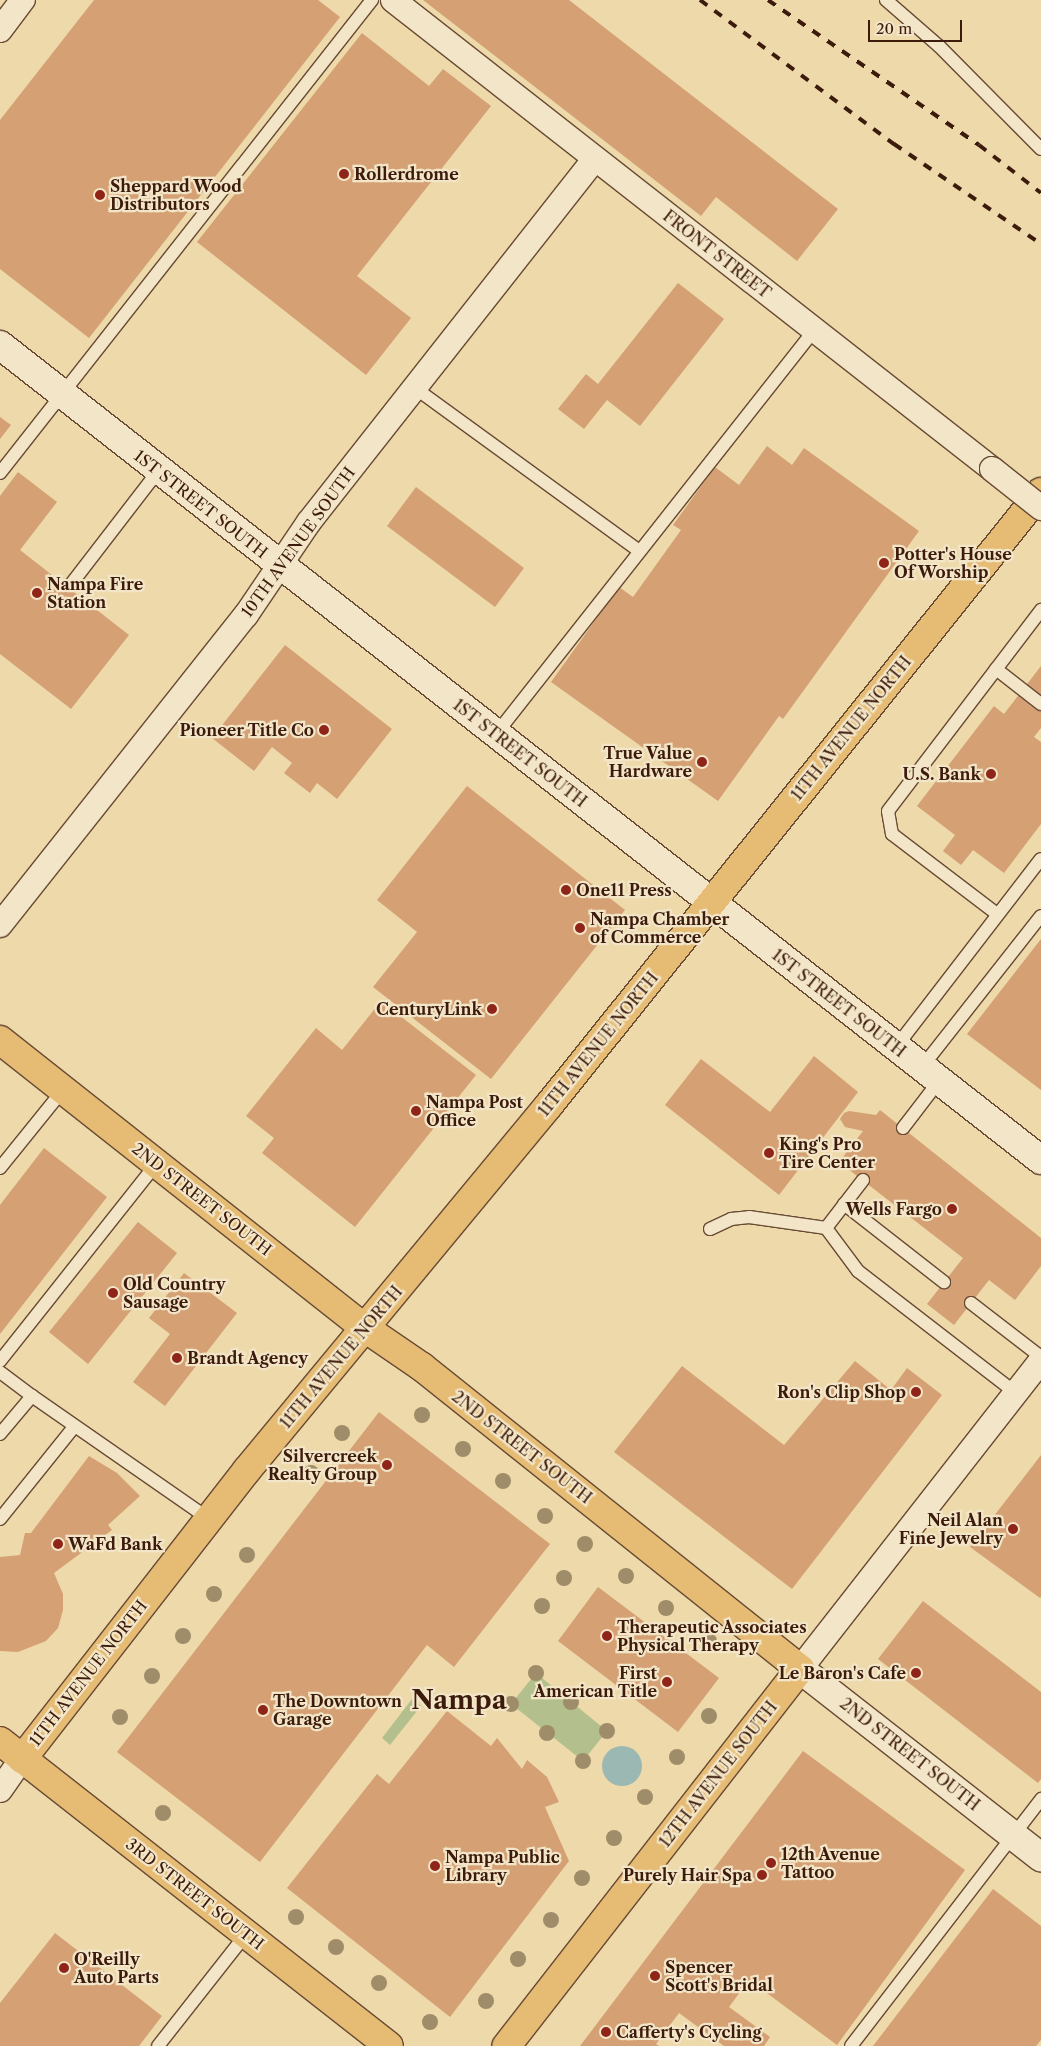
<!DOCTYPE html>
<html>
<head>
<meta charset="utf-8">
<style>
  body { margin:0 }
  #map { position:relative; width:1041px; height:2046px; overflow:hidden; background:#edd9aa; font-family:"Libre Caslon Text",serif }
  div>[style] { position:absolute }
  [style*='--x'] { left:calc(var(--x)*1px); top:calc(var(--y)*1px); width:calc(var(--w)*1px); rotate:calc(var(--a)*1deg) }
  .green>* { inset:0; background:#b3c08d }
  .water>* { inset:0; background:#9cb8b2 }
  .round { border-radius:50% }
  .building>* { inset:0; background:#d4a074 }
  .roads { filter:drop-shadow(1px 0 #694a34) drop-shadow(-1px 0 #694a34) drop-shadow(0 1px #694a34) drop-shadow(0 -1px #694a34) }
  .lane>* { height:12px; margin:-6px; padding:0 6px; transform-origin:6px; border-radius:6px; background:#f3e6c8 }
  .street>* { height:24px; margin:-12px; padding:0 12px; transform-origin:12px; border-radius:12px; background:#f3e6c8 }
  .secondary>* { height:28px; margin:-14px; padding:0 14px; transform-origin:14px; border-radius:14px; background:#f3e6c8 }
  .primary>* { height:28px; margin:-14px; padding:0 14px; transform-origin:14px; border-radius:14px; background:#e6bc75 }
  .rail>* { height:4px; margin-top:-2px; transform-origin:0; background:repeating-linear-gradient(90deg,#3d1b0c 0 9px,transparent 0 18px) }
  .bridges { filter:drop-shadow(1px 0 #694a34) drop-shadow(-1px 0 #694a34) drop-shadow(0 1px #694a34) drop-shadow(0 -1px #694a34) }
  .street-bridge>* { height:24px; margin:-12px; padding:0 12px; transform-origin:12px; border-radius:12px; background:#f3e6c8 }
  .trees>* { width:16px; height:16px; margin:-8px; border-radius:50%; background:#9f8c69 }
  .dots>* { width:14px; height:14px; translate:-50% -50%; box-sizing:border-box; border:2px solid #f3e6c8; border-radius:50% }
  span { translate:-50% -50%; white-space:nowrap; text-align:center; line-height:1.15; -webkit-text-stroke:4.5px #f3e6c8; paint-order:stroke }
  .poi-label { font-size:16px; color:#3d1b0c; font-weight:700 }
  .left { translate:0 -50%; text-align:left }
  .right { translate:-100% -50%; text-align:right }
  .street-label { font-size:16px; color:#3d1b0c }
  .town-label { font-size:26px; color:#3d1b0c; font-weight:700 }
  .scale { position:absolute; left:868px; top:20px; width:94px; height:22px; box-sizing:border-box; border:2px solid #3d1b0c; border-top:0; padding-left:6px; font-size:15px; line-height:18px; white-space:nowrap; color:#3d1b0c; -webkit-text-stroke:4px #f3e6c8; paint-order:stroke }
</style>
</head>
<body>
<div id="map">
  <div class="green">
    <i style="clip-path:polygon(536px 1673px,607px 1731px,583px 1761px,511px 1704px)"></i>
    <i style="clip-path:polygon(412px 1699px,421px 1706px,390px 1745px,382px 1738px)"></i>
  </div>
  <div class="water">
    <i class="round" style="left:602px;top:1746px;width:40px;height:40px"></i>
  </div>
  <div class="building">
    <i style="clip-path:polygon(94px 0,318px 0,340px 17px,89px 338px,0 269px,0 120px)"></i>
    <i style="clip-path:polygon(423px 0,569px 0,838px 209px,797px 261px,716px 197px,701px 216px)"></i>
    <i style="clip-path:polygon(362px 33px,429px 86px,443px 69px,491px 106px,357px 276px,411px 318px,366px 375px,197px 242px)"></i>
    <i style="clip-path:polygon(678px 283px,724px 319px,640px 426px,607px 400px,584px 429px,558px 409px,586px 374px,598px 384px)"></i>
    <i style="clip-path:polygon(0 417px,11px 425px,0 439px)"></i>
    <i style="clip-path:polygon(767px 446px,792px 465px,804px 448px,919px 531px,783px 719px,779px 716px,718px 801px,551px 682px,619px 587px,633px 597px,681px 530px,673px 525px,715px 467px,739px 485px)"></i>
    <i style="clip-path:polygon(18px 472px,57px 502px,20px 550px,129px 635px,71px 709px,0 654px,0 496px)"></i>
    <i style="clip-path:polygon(416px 487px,524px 568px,495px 607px,387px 526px)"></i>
    <i style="clip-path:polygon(285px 645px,392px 729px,337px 799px,317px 783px,310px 793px,284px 773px,292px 763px,272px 747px,254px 771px,212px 738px)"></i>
    <i style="clip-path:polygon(1041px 666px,1041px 728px,1034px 737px,1041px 742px,1041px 824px,1004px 873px,973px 850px,961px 865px,943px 851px,955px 835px,917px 806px,994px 706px,1004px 714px)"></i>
    <i style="clip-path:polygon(467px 786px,625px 910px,491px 1079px,373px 987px,417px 932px,377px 900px)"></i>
    <i style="clip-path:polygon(1041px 939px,1041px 1090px,967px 1034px)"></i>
    <i style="clip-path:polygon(381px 1001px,476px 1075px,355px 1227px,262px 1153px,274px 1138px,246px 1116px,316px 1028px,342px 1050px)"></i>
    <i style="clip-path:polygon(814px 1056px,858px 1092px,779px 1195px,665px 1105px,701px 1059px,770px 1112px)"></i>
    <i style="clip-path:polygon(880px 1110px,1041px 1238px,1041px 1266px,1015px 1300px,989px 1280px,954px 1325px,927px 1304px,963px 1258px,839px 1162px,863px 1131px,845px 1127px,840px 1119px,844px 1113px,849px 1111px,876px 1115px)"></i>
    <i style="clip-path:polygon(44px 1148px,107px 1197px,0 1334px,0 1205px)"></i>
    <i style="clip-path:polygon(138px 1222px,177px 1253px,88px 1364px,49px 1332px)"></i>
    <i style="clip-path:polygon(184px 1273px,237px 1313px,165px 1406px,133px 1382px,170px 1334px,149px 1318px)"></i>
    <i style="clip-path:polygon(855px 1361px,891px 1390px,907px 1368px,942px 1395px,792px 1589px,614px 1452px,682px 1366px,784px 1445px)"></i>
    <i style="clip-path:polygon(379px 1412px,550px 1544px,454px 1667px,427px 1645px,260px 1862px,117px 1752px)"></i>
    <i style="clip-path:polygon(1041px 1455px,1041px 1597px,1040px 1598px,970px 1547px)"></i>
    <i style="clip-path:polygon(89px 1456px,117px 1473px,140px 1496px,108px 1525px,112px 1530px,54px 1573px,63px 1594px,63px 1610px,58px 1628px,46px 1641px,18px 1652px,0 1651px,0 1557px,20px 1555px,25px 1533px,31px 1533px)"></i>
    <i style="clip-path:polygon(598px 1587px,719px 1678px,678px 1732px,558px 1641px)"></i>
    <i style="clip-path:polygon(923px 1601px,1041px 1692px,1041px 1779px,1038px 1783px,878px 1659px)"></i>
    <i style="clip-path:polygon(447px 1711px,491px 1746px,497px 1738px,522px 1769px,527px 1760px,547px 1777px,559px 1802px,545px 1807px,569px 1861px,450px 2017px,287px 1888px,377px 1774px,389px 1784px)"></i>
    <i style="clip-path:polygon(803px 1751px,965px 1870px,837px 2045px,749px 1980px,729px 2007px,770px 2037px,764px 2046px,724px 2046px,679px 2013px,656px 2044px,659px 2046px,580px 2046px)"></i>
    <i style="clip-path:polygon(993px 1889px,1041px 1926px,1041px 2040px,1036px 2046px,873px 2046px)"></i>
    <i style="clip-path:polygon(55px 1933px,162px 2016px,139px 2046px,0 2046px,0 2003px)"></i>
  </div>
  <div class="roads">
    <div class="lane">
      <i style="--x:886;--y:0;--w:70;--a:41"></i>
      <i style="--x:939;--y:46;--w:145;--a:45.3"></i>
      <i style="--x:415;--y:388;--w:277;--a:36"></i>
      <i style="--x:0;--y:473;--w:602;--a:-51.82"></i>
      <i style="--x:72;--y:583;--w:143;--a:-52.4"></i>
      <i style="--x:996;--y:669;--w:57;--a:37.9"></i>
      <i style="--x:496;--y:734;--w:516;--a:-51.77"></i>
      <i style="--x:997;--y:914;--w:132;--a:-142.7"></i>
      <i style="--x:892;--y:834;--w:23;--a:-100"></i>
      <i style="--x:888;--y:811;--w:253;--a:-52.7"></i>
      <i style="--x:896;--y:1047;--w:237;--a:-52.4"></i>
      <i style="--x:922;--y:1067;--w:192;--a:-51.8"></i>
      <i style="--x:903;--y:1128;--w:59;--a:-52.5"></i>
      <i style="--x:0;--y:1168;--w:100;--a:-51.1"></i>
      <i style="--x:863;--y:1180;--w:61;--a:127.6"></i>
      <i style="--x:826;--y:1228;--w:54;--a:53.3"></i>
      <i style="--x:858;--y:1271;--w:200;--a:37.7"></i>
      <i style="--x:844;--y:1204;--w:127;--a:38"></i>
      <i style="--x:710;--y:1229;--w:23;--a:-25"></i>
      <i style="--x:731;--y:1219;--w:18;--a:-6"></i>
      <i style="--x:749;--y:1217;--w:78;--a:8.1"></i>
      <i style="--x:971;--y:1303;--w:88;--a:37.6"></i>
      <i style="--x:0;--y:1361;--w:253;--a:-51.6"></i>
      <i style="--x:0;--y:1372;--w:40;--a:37"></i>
      <i style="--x:0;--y:1434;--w:50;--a:-49.9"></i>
      <i style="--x:32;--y:1396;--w:216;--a:34.8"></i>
      <i style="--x:0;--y:1519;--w:118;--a:-51.2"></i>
      <i style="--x:158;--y:2046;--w:142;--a:-51.8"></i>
      <i style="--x:851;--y:2046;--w:312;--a:-52.4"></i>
    </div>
    <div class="street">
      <i style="--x:393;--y:0;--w:761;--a:38.06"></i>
      <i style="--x:0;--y:30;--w:38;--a:-53"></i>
      <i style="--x:0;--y:925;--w:396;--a:-51.6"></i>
      <i style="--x:246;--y:615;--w:112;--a:-55.9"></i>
      <i style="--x:309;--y:522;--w:462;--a:-51.8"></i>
      <i style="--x:800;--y:1669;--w:391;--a:-52"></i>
      <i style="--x:0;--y:1790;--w:38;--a:-55"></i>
    </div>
    <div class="secondary">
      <i style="--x:0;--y:345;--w:1322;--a:38.06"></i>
      <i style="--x:800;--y:1669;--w:306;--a:38"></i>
    </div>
    <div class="primary">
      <i style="--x:0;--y:1040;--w:465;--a:38.3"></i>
      <i style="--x:365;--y:1328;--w:69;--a:34.4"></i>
      <i style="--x:422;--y:1367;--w:484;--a:38.6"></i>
      <i style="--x:800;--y:1669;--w:478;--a:127.9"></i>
      <i style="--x:0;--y:1741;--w:494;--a:38.1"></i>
      <i style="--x:22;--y:1759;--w:366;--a:-52.1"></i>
      <i style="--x:247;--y:1470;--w:474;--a:-50.4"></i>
      <i style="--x:549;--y:1105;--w:786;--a:-51.25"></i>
    </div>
  </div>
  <div class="rail">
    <i style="--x:700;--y:0;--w:242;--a:36.6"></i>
    <i style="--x:894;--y:144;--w:178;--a:34.2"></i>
    <i style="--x:768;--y:0;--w:256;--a:34.5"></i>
    <i style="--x:979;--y:145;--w:78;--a:37.7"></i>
  </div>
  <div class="bridges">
    <div class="street-bridge">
      <i style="--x:992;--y:469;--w:63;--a:38.5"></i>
    </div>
  </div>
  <div class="trees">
    <i style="left:422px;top:1415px"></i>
    <i style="left:342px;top:1433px"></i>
    <i style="left:463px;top:1449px"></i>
    <i style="left:311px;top:1473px"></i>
    <i style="left:503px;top:1481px"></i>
    <i style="left:545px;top:1516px"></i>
    <i style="left:585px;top:1544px"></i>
    <i style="left:247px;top:1555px"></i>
    <i style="left:626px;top:1576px"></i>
    <i style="left:564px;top:1578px"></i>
    <i style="left:214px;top:1594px"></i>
    <i style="left:542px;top:1606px"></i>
    <i style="left:666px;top:1608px"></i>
    <i style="left:183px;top:1636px"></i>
    <i style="left:709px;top:1641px"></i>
    <i style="left:536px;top:1673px"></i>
    <i style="left:152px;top:1676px"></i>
    <i style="left:571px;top:1702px"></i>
    <i style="left:511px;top:1704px"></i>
    <i style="left:709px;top:1716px"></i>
    <i style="left:120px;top:1717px"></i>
    <i style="left:607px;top:1731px"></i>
    <i style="left:547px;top:1733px"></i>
    <i style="left:677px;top:1757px"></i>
    <i style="left:583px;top:1761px"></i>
    <i style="left:645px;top:1797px"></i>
    <i style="left:163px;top:1813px"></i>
    <i style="left:614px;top:1838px"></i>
    <i style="left:582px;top:1878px"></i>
    <i style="left:296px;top:1917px"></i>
    <i style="left:551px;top:1920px"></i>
    <i style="left:336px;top:1947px"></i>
    <i style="left:518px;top:1959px"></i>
    <i style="left:379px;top:1983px"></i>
    <i style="left:486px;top:2001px"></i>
    <i style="left:430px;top:2022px"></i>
  </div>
  <div class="dots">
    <i style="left:344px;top:174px;background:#8f2418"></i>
    <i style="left:100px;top:195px;background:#8f2418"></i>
    <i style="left:884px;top:563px;background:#8f2418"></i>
    <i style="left:37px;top:593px;background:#8f2418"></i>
    <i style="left:324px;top:730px;background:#8f2418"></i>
    <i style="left:702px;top:762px;background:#8f2418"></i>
    <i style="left:991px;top:774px;background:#8f2418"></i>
    <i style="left:566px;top:890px;background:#8f2418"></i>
    <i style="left:580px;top:928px;background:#8f2418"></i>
    <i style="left:492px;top:1009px;background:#8f2418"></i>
    <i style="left:416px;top:1111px;background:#8f2418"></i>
    <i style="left:769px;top:1153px;background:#8f2418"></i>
    <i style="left:952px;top:1209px;background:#8f2418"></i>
    <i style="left:113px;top:1293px;background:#8f2418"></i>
    <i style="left:177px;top:1358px;background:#8f2418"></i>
    <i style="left:916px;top:1392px;background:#8f2418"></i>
    <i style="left:387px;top:1465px;background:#8f2418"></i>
    <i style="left:1013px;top:1529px;background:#8f2418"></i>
    <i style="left:58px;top:1544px;background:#8f2418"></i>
    <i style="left:607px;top:1636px;background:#8f2418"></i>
    <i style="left:916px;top:1673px;background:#8f2418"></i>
    <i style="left:667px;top:1682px;background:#8f2418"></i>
    <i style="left:263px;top:1710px;background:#8f2418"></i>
    <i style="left:771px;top:1863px;background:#8f2418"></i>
    <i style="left:435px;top:1866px;background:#8f2418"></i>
    <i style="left:762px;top:1875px;background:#8f2418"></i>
    <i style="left:64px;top:1968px;background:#8f2418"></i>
    <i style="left:655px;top:1976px;background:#8f2418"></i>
    <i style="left:606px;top:2032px;background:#8f2418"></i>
  </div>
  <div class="poi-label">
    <span class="left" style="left:354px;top:174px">Rollerdrome</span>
    <span class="left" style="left:110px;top:195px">Sheppard Wood<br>Distributors</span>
    <span class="left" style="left:894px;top:563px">Potter's House<br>Of Worship</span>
    <span class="left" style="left:47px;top:593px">Nampa Fire<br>Station</span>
    <span class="right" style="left:314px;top:730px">Pioneer Title Co</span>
    <span class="right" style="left:692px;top:762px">True Value<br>Hardware</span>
    <span class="right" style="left:981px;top:774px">U.S. Bank</span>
    <span class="left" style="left:576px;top:890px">One11 Press</span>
    <span class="left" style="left:590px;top:928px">Nampa Chamber<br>of Commerce</span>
    <span class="right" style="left:482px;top:1009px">CenturyLink</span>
    <span class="left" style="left:426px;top:1111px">Nampa Post<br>Office</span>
    <span class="left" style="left:779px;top:1153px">King's Pro<br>Tire Center</span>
    <span class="right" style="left:942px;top:1209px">Wells Fargo</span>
    <span class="left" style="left:123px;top:1293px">Old Country<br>Sausage</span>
    <span class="left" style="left:187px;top:1358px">Brandt Agency</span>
    <span class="right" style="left:906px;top:1392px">Ron's Clip Shop</span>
    <span class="right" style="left:377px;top:1465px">Silvercreek<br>Realty Group</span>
    <span class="right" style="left:1003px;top:1529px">Neil Alan<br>Fine Jewelry</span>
    <span class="left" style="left:68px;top:1544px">WaFd Bank</span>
    <span class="left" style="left:617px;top:1636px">Therapeutic Associates<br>Physical Therapy</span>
    <span class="right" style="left:657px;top:1682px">First<br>American Title</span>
    <span class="right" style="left:906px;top:1673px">Le Baron's Cafe</span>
    <span class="left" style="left:273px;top:1710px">The Downtown<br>Garage</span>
    <span class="left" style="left:781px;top:1863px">12th Avenue<br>Tattoo</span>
    <span class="left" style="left:445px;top:1866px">Nampa Public<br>Library</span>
    <span class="right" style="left:752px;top:1875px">Purely Hair Spa</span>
    <span class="left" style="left:74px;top:1968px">O'Reilly<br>Auto Parts</span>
    <span class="left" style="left:665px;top:1976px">Spencer<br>Scott's Bridal</span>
    <span class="left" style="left:616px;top:2032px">Cafferty's Cycling</span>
  </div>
  <div class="street-label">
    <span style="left:717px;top:254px;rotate:38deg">FRONT STREET</span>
    <span style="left:201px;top:504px;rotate:38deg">1ST STREET SOUTH</span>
    <span style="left:298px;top:542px;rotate:-54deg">10TH AVENUE SOUTH</span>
    <span style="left:851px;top:728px;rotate:-51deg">11TH AVENUE NORTH</span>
    <span style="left:520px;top:753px;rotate:38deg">1ST STREET SOUTH</span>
    <span style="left:839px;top:1003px;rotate:38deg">1ST STREET SOUTH</span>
    <span style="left:598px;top:1044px;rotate:-51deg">11TH AVENUE NORTH</span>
    <span style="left:202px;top:1199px;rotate:38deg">2ND STREET SOUTH</span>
    <span style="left:341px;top:1357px;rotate:-50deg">11TH AVENUE NORTH</span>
    <span style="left:522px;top:1447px;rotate:38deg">2ND STREET SOUTH</span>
    <span style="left:88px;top:1673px;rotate:-52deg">11TH AVENUE NORTH</span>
    <span style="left:910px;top:1754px;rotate:38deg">2ND STREET SOUTH</span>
    <span style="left:718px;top:1774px;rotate:-52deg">12TH AVENUE SOUTH</span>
    <span style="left:195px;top:1894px;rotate:38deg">3RD STREET SOUTH</span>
  </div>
  <div class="town-label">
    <span style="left:459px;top:1701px">Nampa</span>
  </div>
  <div class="scale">20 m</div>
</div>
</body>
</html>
